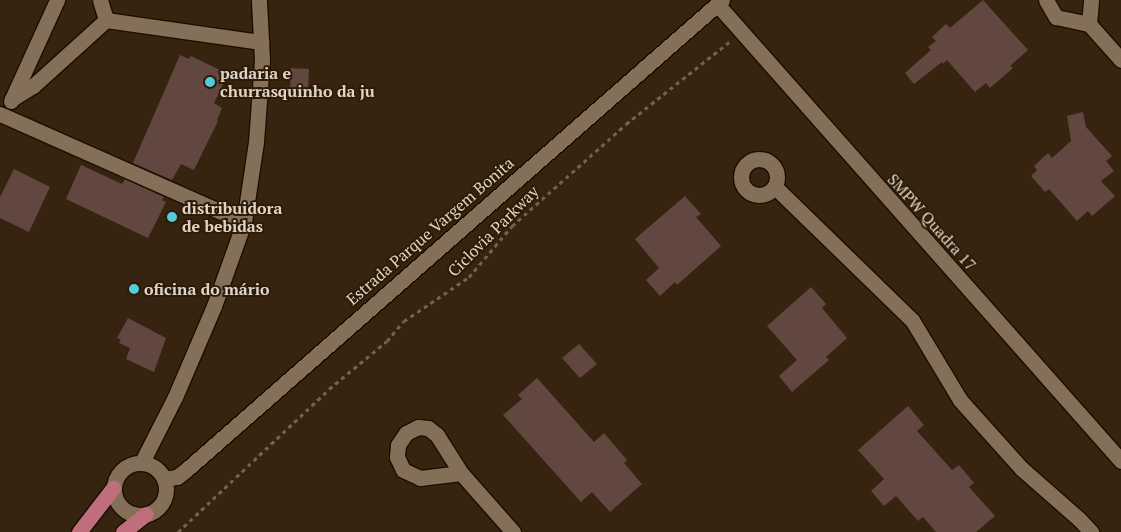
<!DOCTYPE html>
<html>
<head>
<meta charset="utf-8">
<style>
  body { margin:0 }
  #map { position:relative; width:1121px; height:532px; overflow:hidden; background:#362411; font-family:"PT Serif",serif }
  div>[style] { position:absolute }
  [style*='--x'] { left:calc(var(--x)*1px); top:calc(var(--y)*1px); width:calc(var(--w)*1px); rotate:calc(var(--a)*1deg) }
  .building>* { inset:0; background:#624640 }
  .path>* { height:3px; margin-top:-1.5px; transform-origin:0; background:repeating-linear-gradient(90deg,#726252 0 4px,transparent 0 8px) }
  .roads { filter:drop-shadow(1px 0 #1d0d00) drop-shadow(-1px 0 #1d0d00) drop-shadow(0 1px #1d0d00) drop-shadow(0 -1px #1d0d00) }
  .minor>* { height:15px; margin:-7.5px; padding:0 7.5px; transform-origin:7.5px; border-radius:7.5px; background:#846f59 }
  .minor>.ring { margin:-7.5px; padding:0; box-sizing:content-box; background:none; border:15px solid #846f59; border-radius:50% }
  .major>* { height:15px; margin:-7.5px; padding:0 7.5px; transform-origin:7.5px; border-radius:7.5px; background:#bf6e7d }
  .dots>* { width:14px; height:14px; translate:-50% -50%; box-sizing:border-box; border:2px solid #2b1b07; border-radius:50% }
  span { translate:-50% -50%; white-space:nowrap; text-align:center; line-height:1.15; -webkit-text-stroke:4px #2b1b07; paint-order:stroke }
  .poi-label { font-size:16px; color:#e0d4c9; font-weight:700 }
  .left { translate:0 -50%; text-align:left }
  .street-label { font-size:16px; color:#e0d4c9 }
</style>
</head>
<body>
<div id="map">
  <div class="building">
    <i style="clip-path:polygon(983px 0,1028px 50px,1010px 66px,1013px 68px,990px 88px,986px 83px,975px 92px,947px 60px,943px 64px,942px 62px,914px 84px,905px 73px,931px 50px,928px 47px,936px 41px,932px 37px,946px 24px,950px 28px)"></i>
    <i style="clip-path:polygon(180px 55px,189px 59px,191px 56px,222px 71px,221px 73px,227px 76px,214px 103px,222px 108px,217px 120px,218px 121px,194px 170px,181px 164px,172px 180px,133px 163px)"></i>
    <i style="clip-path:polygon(291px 68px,309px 69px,308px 92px,290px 92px)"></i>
    <i style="clip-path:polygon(1083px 112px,1086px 127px,1112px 156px,1106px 161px,1114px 171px,1101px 181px,1115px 196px,1092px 216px,1088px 211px,1077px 221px,1049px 189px,1045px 192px,1031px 176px,1037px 170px,1034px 166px,1048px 153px,1052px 158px,1071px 141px,1067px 116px)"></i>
    <i style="clip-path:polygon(81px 165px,122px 184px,125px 179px,164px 197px,162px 200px,166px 202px,148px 238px,66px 199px)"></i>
    <i style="clip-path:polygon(14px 169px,50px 187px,29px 232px,0 218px,0 197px)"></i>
    <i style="clip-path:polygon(685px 196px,701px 214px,696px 217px,721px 246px,677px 285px,675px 282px,660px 296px,646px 280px,659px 268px,635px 239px)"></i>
    <i style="clip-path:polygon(811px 287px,826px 304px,822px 308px,847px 338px,826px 357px,829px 360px,792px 392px,779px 376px,797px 360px,767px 326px)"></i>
    <i style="clip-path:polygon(128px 318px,166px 338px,154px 372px,126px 359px,130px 348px,119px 343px,121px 340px,117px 338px)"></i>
    <i style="clip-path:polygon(579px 344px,597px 364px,580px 378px,562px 358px)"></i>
    <i style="clip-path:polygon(537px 378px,594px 442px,604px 433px,627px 460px,624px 463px,642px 484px,610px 512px,592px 492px,581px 502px,503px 415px,522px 399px,518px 395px)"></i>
    <i style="clip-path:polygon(908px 406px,924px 425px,917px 431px,952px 470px,959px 465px,974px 483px,969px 487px,995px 516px,976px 532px,936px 532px,923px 517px,918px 521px,896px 496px,884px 506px,871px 491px,884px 479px,858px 450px)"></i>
  </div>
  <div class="path">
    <i style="--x:178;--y:532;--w:208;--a:-43.4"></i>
    <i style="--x:329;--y:389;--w:75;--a:-39.6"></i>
    <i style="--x:387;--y:341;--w:26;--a:-50"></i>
    <i style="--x:404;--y:321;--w:78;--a:-34.1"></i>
    <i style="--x:469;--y:277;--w:67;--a:-49.9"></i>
    <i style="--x:512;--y:226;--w:153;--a:-41.8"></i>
    <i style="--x:626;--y:124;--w:132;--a:-38.5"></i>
  </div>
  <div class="roads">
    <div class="minor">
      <i style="--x:100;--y:0;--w:21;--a:73"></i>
      <i style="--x:1046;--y:0;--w:20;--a:60"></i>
      <i style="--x:1056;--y:17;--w:34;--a:12"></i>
      <i style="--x:1089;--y:24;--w:48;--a:48.4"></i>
      <i style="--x:717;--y:4;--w:610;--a:48.52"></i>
      <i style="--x:1089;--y:24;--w:24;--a:-85"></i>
      <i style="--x:12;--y:99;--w:25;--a:-32"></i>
      <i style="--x:33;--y:86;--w:98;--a:-42.1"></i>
      <i style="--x:106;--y:20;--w:157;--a:8.1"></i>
      <i style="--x:11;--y:101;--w:111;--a:-65.5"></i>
      <i style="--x:0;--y:114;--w:267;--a:23.9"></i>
      <i class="ring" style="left:741px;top:159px;width:21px;height:21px"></i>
      <i style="--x:775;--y:187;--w:191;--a:44.2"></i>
      <i style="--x:912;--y:320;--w:93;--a:59"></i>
      <i style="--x:960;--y:400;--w:93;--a:48.1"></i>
      <i style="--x:1022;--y:469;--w:76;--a:41.3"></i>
      <i style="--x:1079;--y:519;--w:18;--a:47"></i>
      <i style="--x:142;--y:462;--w:73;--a:-63.1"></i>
      <i style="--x:175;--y:397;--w:99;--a:-66.8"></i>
      <i style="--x:214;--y:306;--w:89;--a:-70.3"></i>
      <i style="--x:244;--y:222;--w:81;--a:-81.5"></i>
      <i style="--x:256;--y:142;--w:82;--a:-85.8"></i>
      <i style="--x:262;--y:60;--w:60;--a:-92.9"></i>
      <i class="ring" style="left:114px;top:463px;width:37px;height:37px"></i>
      <i style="--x:461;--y:473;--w:45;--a:-122.3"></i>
      <i style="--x:437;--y:435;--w:11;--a:-142"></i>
      <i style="--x:428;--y:428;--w:10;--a:-174"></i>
      <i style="--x:418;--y:427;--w:13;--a:153"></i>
      <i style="--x:406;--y:433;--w:14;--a:124"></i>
      <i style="--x:398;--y:445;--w:12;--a:95"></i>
      <i style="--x:397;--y:457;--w:14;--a:65"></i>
      <i style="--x:403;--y:470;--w:19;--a:25"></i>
      <i style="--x:420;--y:478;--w:41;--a:-7"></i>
      <i style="--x:461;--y:473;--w:79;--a:48.6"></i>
      <i style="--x:164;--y:479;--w:13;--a:-9"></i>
      <i style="--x:177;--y:477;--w:11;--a:-38"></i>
      <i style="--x:186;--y:470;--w:713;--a:-41.25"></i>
    </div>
    <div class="major">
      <i style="--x:79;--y:532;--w:56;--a:-52.3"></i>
      <i style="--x:123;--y:532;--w:29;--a:-38"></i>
    </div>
  </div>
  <div class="dots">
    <i style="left:210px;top:82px;background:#54cadd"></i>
    <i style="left:172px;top:217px;background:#54cadd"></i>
    <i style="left:134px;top:289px;background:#54cadd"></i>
  </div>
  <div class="poi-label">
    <span class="left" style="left:220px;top:82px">padaria e<br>churrasquinho da ju</span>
    <span class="left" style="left:182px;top:217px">distribuidora<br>de bebidas</span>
    <span class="left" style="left:144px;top:289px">oficina do mário</span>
  </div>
  <div class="street-label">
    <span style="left:932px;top:222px;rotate:48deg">SMPW Quadra 17</span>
    <span style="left:430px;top:231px;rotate:-41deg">Estrada Parque Vargem Bonita</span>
    <span style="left:493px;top:231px;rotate:-45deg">Ciclovia Parkway</span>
  </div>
</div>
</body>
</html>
